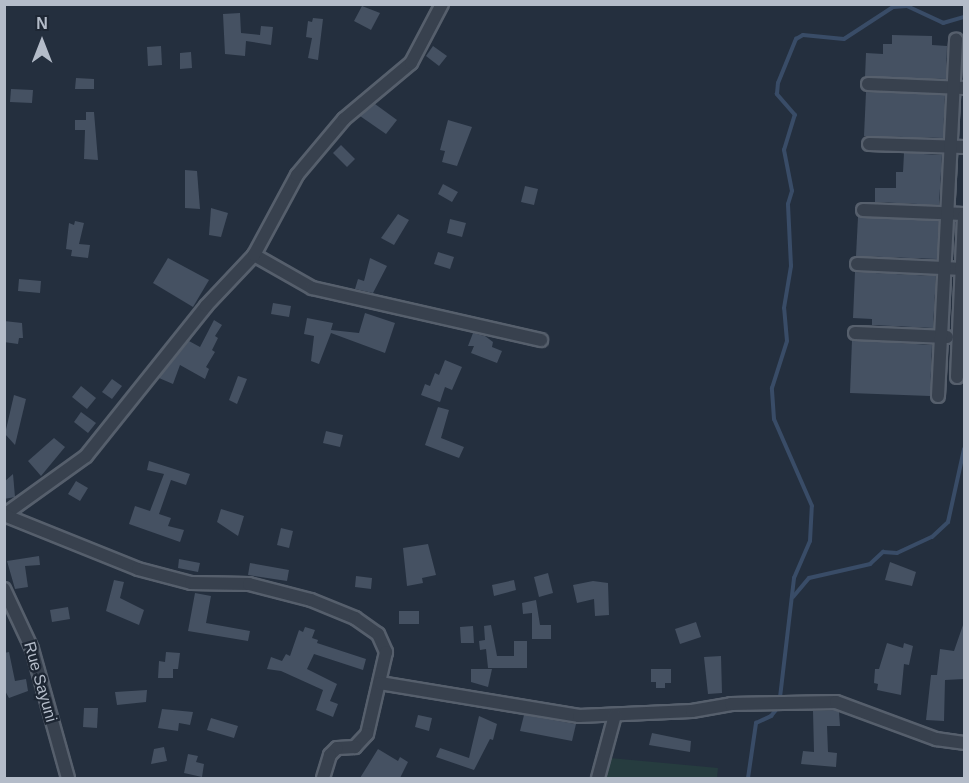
<!DOCTYPE html>
<html>
<head>
<meta charset="utf-8">
<style>
  body { margin:0 }
  #map { position:relative; width:969px; height:783px; overflow:hidden; background:#242f3e; font-family:Arial,sans-serif }
  div>[style] { position:absolute }
  [style*='--x'] { left:calc(var(--x)*1px); top:calc(var(--y)*1px); width:calc(var(--w)*1px); rotate:calc(var(--a)*1deg) }
  .green>* { inset:0; background:#263c3f }
  .stream>* { height:4px; margin:-2px; padding:0 2px; transform-origin:2px; border-radius:2px; background:#394c67 }
  .building>* { inset:0; background:#455162 }
  .roads { filter:drop-shadow(2px 0 #565f6c) drop-shadow(-2px 0 #565f6c) drop-shadow(0 2px #565f6c) drop-shadow(0 -2px #565f6c) }
  .minor>* { height:12px; margin:-6px; padding:0 6px; transform-origin:6px; border-radius:6px; background:#38414e }
  span { translate:-50% -50%; white-space:nowrap; text-align:center; line-height:1.15; -webkit-text-stroke:4.5px #1d2633; paint-order:stroke }
  .street-label { font-size:16px; color:#b4bcc9 }
  .frame { position:absolute; inset:0; border:6px solid #b4bcc9; pointer-events:none }
  .north { position:absolute; left:12px; top:12px; width:60px; height:60px; -webkit-text-stroke:4px #1d2633; paint-order:stroke; rotate:0deg; font-size:16px; font-weight:700; line-height:24px; text-align:center; color:#b4bcc9 }
  .north::after { content:''; display:block; margin:auto; width:21px; height:27px; background:#b4bcc9; clip-path:polygon(50% 0,100% 100%,50% 72%,0 100%) }
</style>
</head>
<body>
<div id="map">
  <div class="green">
    <i style="clip-path:polygon(610px 758px,718px 768px,717px 778px,604px 778px)"></i>
  </div>
  <div class="stream">
    <i style="--x:793;--y:597;--w:25;--a:-50"></i>
    <i style="--x:809;--y:578;--w:63;--a:-12.9"></i>
    <i style="--x:870;--y:564;--w:18;--a:-43"></i>
    <i style="--x:883;--y:552;--w:14;--a:4"></i>
    <i style="--x:897;--y:553;--w:38;--a:-25"></i>
    <i style="--x:932;--y:537;--w:22;--a:-43"></i>
    <i style="--x:948;--y:522;--w:75;--a:-77.6"></i>
    <i style="--x:748;--y:778;--w:56;--a:-81.7"></i>
    <i style="--x:756;--y:723;--w:17;--a:-25"></i>
    <i style="--x:771;--y:716;--w:13;--a:-51"></i>
    <i style="--x:779;--y:706;--w:129;--a:-83.3"></i>
    <i style="--x:794;--y:578;--w:40;--a:-66.6"></i>
    <i style="--x:810;--y:541;--w:35;--a:-87"></i>
    <i style="--x:812;--y:506;--w:95;--a:-113.6"></i>
    <i style="--x:774;--y:419;--w:31;--a:-94"></i>
    <i style="--x:772;--y:388;--w:49;--a:-72.3"></i>
    <i style="--x:787;--y:341;--w:33;--a:-95"></i>
    <i style="--x:784;--y:308;--w:43;--a:-80.5"></i>
    <i style="--x:791;--y:266;--w:62;--a:-92.8"></i>
    <i style="--x:788;--y:204;--w:14;--a:-73"></i>
    <i style="--x:792;--y:191;--w:42;--a:-101"></i>
    <i style="--x:784;--y:150;--w:37;--a:-73"></i>
    <i style="--x:795;--y:115;--w:28;--a:-131"></i>
    <i style="--x:777;--y:94;--w:11;--a:-85"></i>
    <i style="--x:778;--y:83;--w:48;--a:-67.8"></i>
    <i style="--x:796;--y:39;--w:8;--a:-30"></i>
    <i style="--x:803;--y:35;--w:41;--a:5.6"></i>
    <i style="--x:844;--y:39;--w:59;--a:-33.1"></i>
    <i style="--x:893;--y:7;--w:14;--a:-4"></i>
    <i style="--x:907;--y:6;--w:40;--a:25"></i>
    <i style="--x:943;--y:23;--w:22;--a:-16"></i>
  </div>
  <div class="building">
    <i style="clip-path:polygon(362px 6px,380px 13px,371px 30px,354px 21px)"></i>
    <i style="clip-path:polygon(240px 13px,241px 33px,260px 35px,261px 26px,273px 27px,271px 45px,246px 41px,245px 56px,225px 54px,223px 14px)"></i>
    <i style="clip-path:polygon(313px 18px,323px 19px,318px 60px,308px 58px,312px 38px,306px 37px,308px 21px,312px 22px)"></i>
    <i style="clip-path:polygon(892px 35px,932px 36px,932px 45px,947px 46px,946px 79px,865px 77px,866px 53px,883px 54px,883px 44px,892px 44px)"></i>
    <i style="clip-path:polygon(161px 46px,162px 65px,148px 66px,147px 47px)"></i>
    <i style="clip-path:polygon(433px 46px,447px 56px,439px 66px,426px 56px)"></i>
    <i style="clip-path:polygon(191px 52px,192px 68px,180px 69px,180px 53px)"></i>
    <i style="clip-path:polygon(76px 78px,94px 79px,94px 89px,75px 89px)"></i>
    <i style="clip-path:polygon(11px 89px,33px 90px,32px 103px,10px 102px)"></i>
    <i style="clip-path:polygon(866px 92px,945px 95px,943px 138px,864px 136px)"></i>
    <i style="clip-path:polygon(375px 104px,397px 120px,386px 134px,360px 116px)"></i>
    <i style="clip-path:polygon(86px 112px,94px 112px,98px 160px,84px 159px,85px 130px,75px 130px,75px 120px,86px 120px)"></i>
    <i style="clip-path:polygon(448px 120px,472px 127px,457px 166px,442px 162px,445px 151px,440px 150px)"></i>
    <i style="clip-path:polygon(341px 145px,355px 159px,347px 167px,333px 153px)"></i>
    <i style="clip-path:polygon(904px 153px,942px 155px,939px 205px,875px 202px,875px 188px,896px 188px,896px 172px,903px 172px)"></i>
    <i style="clip-path:polygon(185px 170px,197px 171px,200px 209px,185px 208px)"></i>
    <i style="clip-path:polygon(443px 184px,458px 192px,452px 202px,438px 194px)"></i>
    <i style="clip-path:polygon(525px 186px,538px 189px,534px 205px,521px 202px)"></i>
    <i style="clip-path:polygon(211px 208px,228px 213px,221px 237px,209px 235px)"></i>
    <i style="clip-path:polygon(398px 214px,409px 220px,394px 245px,381px 238px)"></i>
    <i style="clip-path:polygon(858px 217px,939px 221px,937px 259px,856px 256px)"></i>
    <i style="clip-path:polygon(450px 219px,466px 223px,462px 237px,447px 233px)"></i>
    <i style="clip-path:polygon(75px 221px,84px 223px,79px 244px,90px 245px,88px 258px,71px 256px,72px 250px,66px 249px,69px 223px,74px 225px)"></i>
    <i style="clip-path:polygon(438px 252px,454px 257px,450px 269px,434px 264px)"></i>
    <i style="clip-path:polygon(168px 258px,209px 280px,193px 307px,153px 283px)"></i>
    <i style="clip-path:polygon(370px 258px,387px 266px,373px 293px,355px 289px,358px 279px,364px 281px)"></i>
    <i style="clip-path:polygon(855px 272px,936px 276px,933px 328px,872px 325px,872px 319px,853px 318px)"></i>
    <i style="clip-path:polygon(19px 279px,41px 281px,40px 293px,18px 291px)"></i>
    <i style="clip-path:polygon(273px 303px,291px 306px,289px 317px,271px 314px)"></i>
    <i style="clip-path:polygon(365px 313px,395px 323px,385px 353px,331px 333px,319px 364px,311px 361px,314px 336px,304px 334px,307px 318px,333px 323px,331px 330px,359px 333px)"></i>
    <i style="clip-path:polygon(214px 320px,222px 325px,215px 336px,218px 338px,212px 350px,215px 352px,206px 367px,209px 369px,205px 379px,180px 365px,173px 384px,159px 378px,189px 341px,200px 347px)"></i>
    <i style="clip-path:polygon(4px 321px,22px 323px,23px 338px,19px 338px,18px 344px,4px 342px)"></i>
    <i style="clip-path:polygon(473px 333px,485px 336px,493px 342px,492px 347px,502px 351px,497px 363px,471px 353px,474px 346px,468px 346px)"></i>
    <i style="clip-path:polygon(852px 340px,932px 345px,930px 396px,850px 393px)"></i>
    <i style="clip-path:polygon(445px 360px,462px 367px,452px 390px,445px 387px,440px 402px,421px 395px,425px 384px,430px 386px,435px 373px,439px 375px)"></i>
    <i style="clip-path:polygon(238px 376px,247px 379px,237px 404px,229px 400px)"></i>
    <i style="clip-path:polygon(112px 379px,122px 386px,112px 399px,102px 392px)"></i>
    <i style="clip-path:polygon(81px 386px,96px 398px,87px 409px,72px 397px)"></i>
    <i style="clip-path:polygon(14px 395px,26px 399px,15px 445px,5px 434px)"></i>
    <i style="clip-path:polygon(438px 407px,449px 410px,441px 438px,464px 447px,459px 458px,425px 445px)"></i>
    <i style="clip-path:polygon(81px 412px,96px 423px,88px 433px,74px 422px)"></i>
    <i style="clip-path:polygon(326px 431px,343px 435px,340px 447px,323px 443px)"></i>
    <i style="clip-path:polygon(54px 438px,65px 447px,41px 476px,28px 461px)"></i>
    <i style="clip-path:polygon(149px 461px,190px 474px,186px 485px,171px 480px,159px 514px,171px 518px,168px 526px,184px 530px,180px 542px,129px 524px,135px 506px,150px 511px,164px 474px,147px 470px)"></i>
    <i style="clip-path:polygon(13px 474px,15px 497px,4px 499px,4px 482px)"></i>
    <i style="clip-path:polygon(76px 481px,88px 488px,80px 501px,68px 494px)"></i>
    <i style="clip-path:polygon(221px 509px,244px 516px,238px 536px,217px 522px)"></i>
    <i style="clip-path:polygon(281px 528px,293px 531px,289px 548px,277px 545px)"></i>
    <i style="clip-path:polygon(428px 544px,436px 575px,422px 578px,423px 583px,407px 586px,403px 548px)"></i>
    <i style="clip-path:polygon(39px 556px,40px 565px,25px 566px,28px 587px,15px 589px,7px 561px)"></i>
    <i style="clip-path:polygon(179px 559px,200px 563px,198px 572px,178px 568px)"></i>
    <i style="clip-path:polygon(890px 562px,916px 572px,912px 586px,885px 580px)"></i>
    <i style="clip-path:polygon(250px 563px,289px 570px,287px 581px,248px 575px)"></i>
    <i style="clip-path:polygon(548px 573px,553px 593px,539px 597px,534px 577px)"></i>
    <i style="clip-path:polygon(356px 576px,372px 578px,371px 589px,355px 587px)"></i>
    <i style="clip-path:polygon(114px 580px,124px 582px,120px 598px,144px 610px,139px 625px,106px 611px)"></i>
    <i style="clip-path:polygon(514px 580px,516px 590px,494px 596px,492px 585px)"></i>
    <i style="clip-path:polygon(593px 581px,608px 583px,609px 615px,595px 616px,594px 599px,577px 603px,573px 585px)"></i>
    <i style="clip-path:polygon(195px 593px,211px 596px,206px 623px,250px 631px,248px 641px,188px 631px)"></i>
    <i style="clip-path:polygon(536px 600px,540px 625px,551px 625px,551px 639px,532px 639px,532px 613px,523px 614px,522px 603px)"></i>
    <i style="clip-path:polygon(68px 607px,70px 619px,52px 622px,50px 610px)"></i>
    <i style="clip-path:polygon(399px 611px,419px 611px,419px 624px,399px 624px)"></i>
    <i style="clip-path:polygon(696px 622px,701px 637px,680px 644px,675px 629px)"></i>
    <i style="clip-path:polygon(491px 625px,497px 656px,514px 656px,514px 641px,527px 641px,527px 668px,488px 668px,486px 649px,480px 650px,479px 641px,485px 640px,484px 626px)"></i>
    <i style="clip-path:polygon(963px 625px,964px 679px,945px 680px,944px 721px,926px 720px,931px 675px,937px 675px,940px 649px,954px 651px)"></i>
    <i style="clip-path:polygon(473px 626px,474px 643px,461px 643px,460px 627px)"></i>
    <i style="clip-path:polygon(305px 627px,315px 630px,312px 638px,318px 640px,317px 643px,366px 659px,363px 670px,314px 654px,307px 669px,337px 684px,330px 701px,338px 704px,333px 717px,316px 710px,323px 690px,281px 671px,267px 669px,271px 657px,282px 661px,286px 654px,290px 656px,299px 630px,303px 632px)"></i>
    <i style="clip-path:polygon(887px 643px,903px 648px,904px 643px,913px 646px,909px 665px,904px 664px,901px 695px,877px 690px,878px 684px,874px 683px,875px 669px,879px 669px)"></i>
    <i style="clip-path:polygon(9px 652px,15px 681px,26px 679px,28px 691px,9px 698px,4px 689px,4px 653px)"></i>
    <i style="clip-path:polygon(166px 652px,180px 653px,178px 669px,173px 669px,173px 678px,158px 678px,159px 661px,165px 662px)"></i>
    <i style="clip-path:polygon(721px 656px,722px 693px,708px 694px,704px 657px)"></i>
    <i style="clip-path:polygon(471px 669px,492px 669px,488px 687px,471px 682px)"></i>
    <i style="clip-path:polygon(651px 669px,671px 669px,671px 683px,665px 683px,665px 688px,656px 688px,656px 682px,651px 682px)"></i>
    <i style="clip-path:polygon(147px 690px,146px 702px,117px 705px,115px 692px)"></i>
    <i style="clip-path:polygon(84px 708px,98px 708px,97px 728px,83px 727px)"></i>
    <i style="clip-path:polygon(162px 709px,193px 712px,190px 725px,179px 723px,178px 731px,158px 728px)"></i>
    <i style="clip-path:polygon(835px 710px,839px 712px,840px 726px,827px 726px,828px 752px,837px 753px,836px 767px,801px 764px,803px 751px,814px 752px,813px 711px)"></i>
    <i style="clip-path:polygon(418px 715px,432px 718px,429px 731px,415px 727px)"></i>
    <i style="clip-path:polygon(524px 715px,576px 724px,572px 741px,520px 731px)"></i>
    <i style="clip-path:polygon(479px 716px,497px 724px,493px 740px,490px 739px,474px 770px,436px 757px,440px 748px,469px 758px)"></i>
    <i style="clip-path:polygon(211px 718px,238px 726px,234px 738px,207px 730px)"></i>
    <i style="clip-path:polygon(652px 733px,691px 741px,690px 752px,649px 745px)"></i>
    <i style="clip-path:polygon(164px 747px,167px 761px,151px 764px,154px 749px)"></i>
    <i style="clip-path:polygon(378px 749px,398px 761px,400px 757px,408px 762px,400px 778px,360px 778px)"></i>
    <i style="clip-path:polygon(188px 754px,198px 756px,196px 762px,204px 764px,202px 777px,184px 773px)"></i>
  </div>
  <div class="roads">
    <div class="minor">
      <i style="--x:868;--y:84;--w:96;--a:2.4"></i>
      <i style="--x:869;--y:144;--w:95;--a:1.8"></i>
      <i style="--x:863;--y:210;--w:101;--a:2.3"></i>
      <i style="--x:254;--y:255;--w:67;--a:29.6"></i>
      <i style="--x:312;--y:288;--w:235;--a:12.8"></i>
      <i style="--x:857;--y:264;--w:107;--a:2.7"></i>
      <i style="--x:855;--y:333;--w:92;--a:2.5"></i>
      <i style="--x:957;--y:377;--w:161;--a:-87.5"></i>
      <i style="--x:938;--y:396;--w:357;--a:-87.1"></i>
      <i style="--x:4;--y:515;--w:101;--a:-35.7"></i>
      <i style="--x:86;--y:456;--w:192;--a:-51.3"></i>
      <i style="--x:206;--y:306;--w:70;--a:-46.7"></i>
      <i style="--x:254;--y:255;--w:91;--a:-61.7"></i>
      <i style="--x:297;--y:175;--w:73;--a:-50"></i>
      <i style="--x:344;--y:119;--w:87;--a:-39.9"></i>
      <i style="--x:411;--y:63;--w:67;--a:-62.3"></i>
      <i style="--x:4;--y:515;--w:144;--a:21.9"></i>
      <i style="--x:138;--y:569;--w:55;--a:14.8"></i>
      <i style="--x:191;--y:583;--w:58;--a:1"></i>
      <i style="--x:249;--y:584;--w:64;--a:14.5"></i>
      <i style="--x:311;--y:600;--w:48;--a:22.2"></i>
      <i style="--x:355;--y:618;--w:28;--a:35"></i>
      <i style="--x:378;--y:634;--w:20;--a:66"></i>
      <i style="--x:386;--y:652;--w:84;--a:103"></i>
      <i style="--x:367;--y:734;--w:18;--a:133"></i>
      <i style="--x:355;--y:747;--w:18;--a:177"></i>
      <i style="--x:337;--y:748;--w:10;--a:135"></i>
      <i style="--x:330;--y:755;--w:24;--a:107"></i>
      <i style="--x:4;--y:589;--w:66;--a:65"></i>
      <i style="--x:32;--y:649;--w:134;--a:74.4"></i>
      <i style="--x:380;--y:683;--w:202;--a:9.4"></i>
      <i style="--x:579;--y:716;--w:113;--a:-2.5"></i>
      <i style="--x:692;--y:711;--w:40;--a:-10"></i>
      <i style="--x:731;--y:704;--w:105;--a:-1.1"></i>
      <i style="--x:836;--y:702;--w:107;--a:20.3"></i>
      <i style="--x:936;--y:739;--w:28;--a:8"></i>
      <i style="--x:598;--y:778;--w:65;--a:-74.9"></i>
    </div>
  </div>
  <div class="street-label">
    <span style="left:40px;top:682px;rotate:74deg">Rue Sayuni</span>
  </div>
  <div class="frame"></div>
  <div class="north">N</div>
</div>
</body>
</html>
